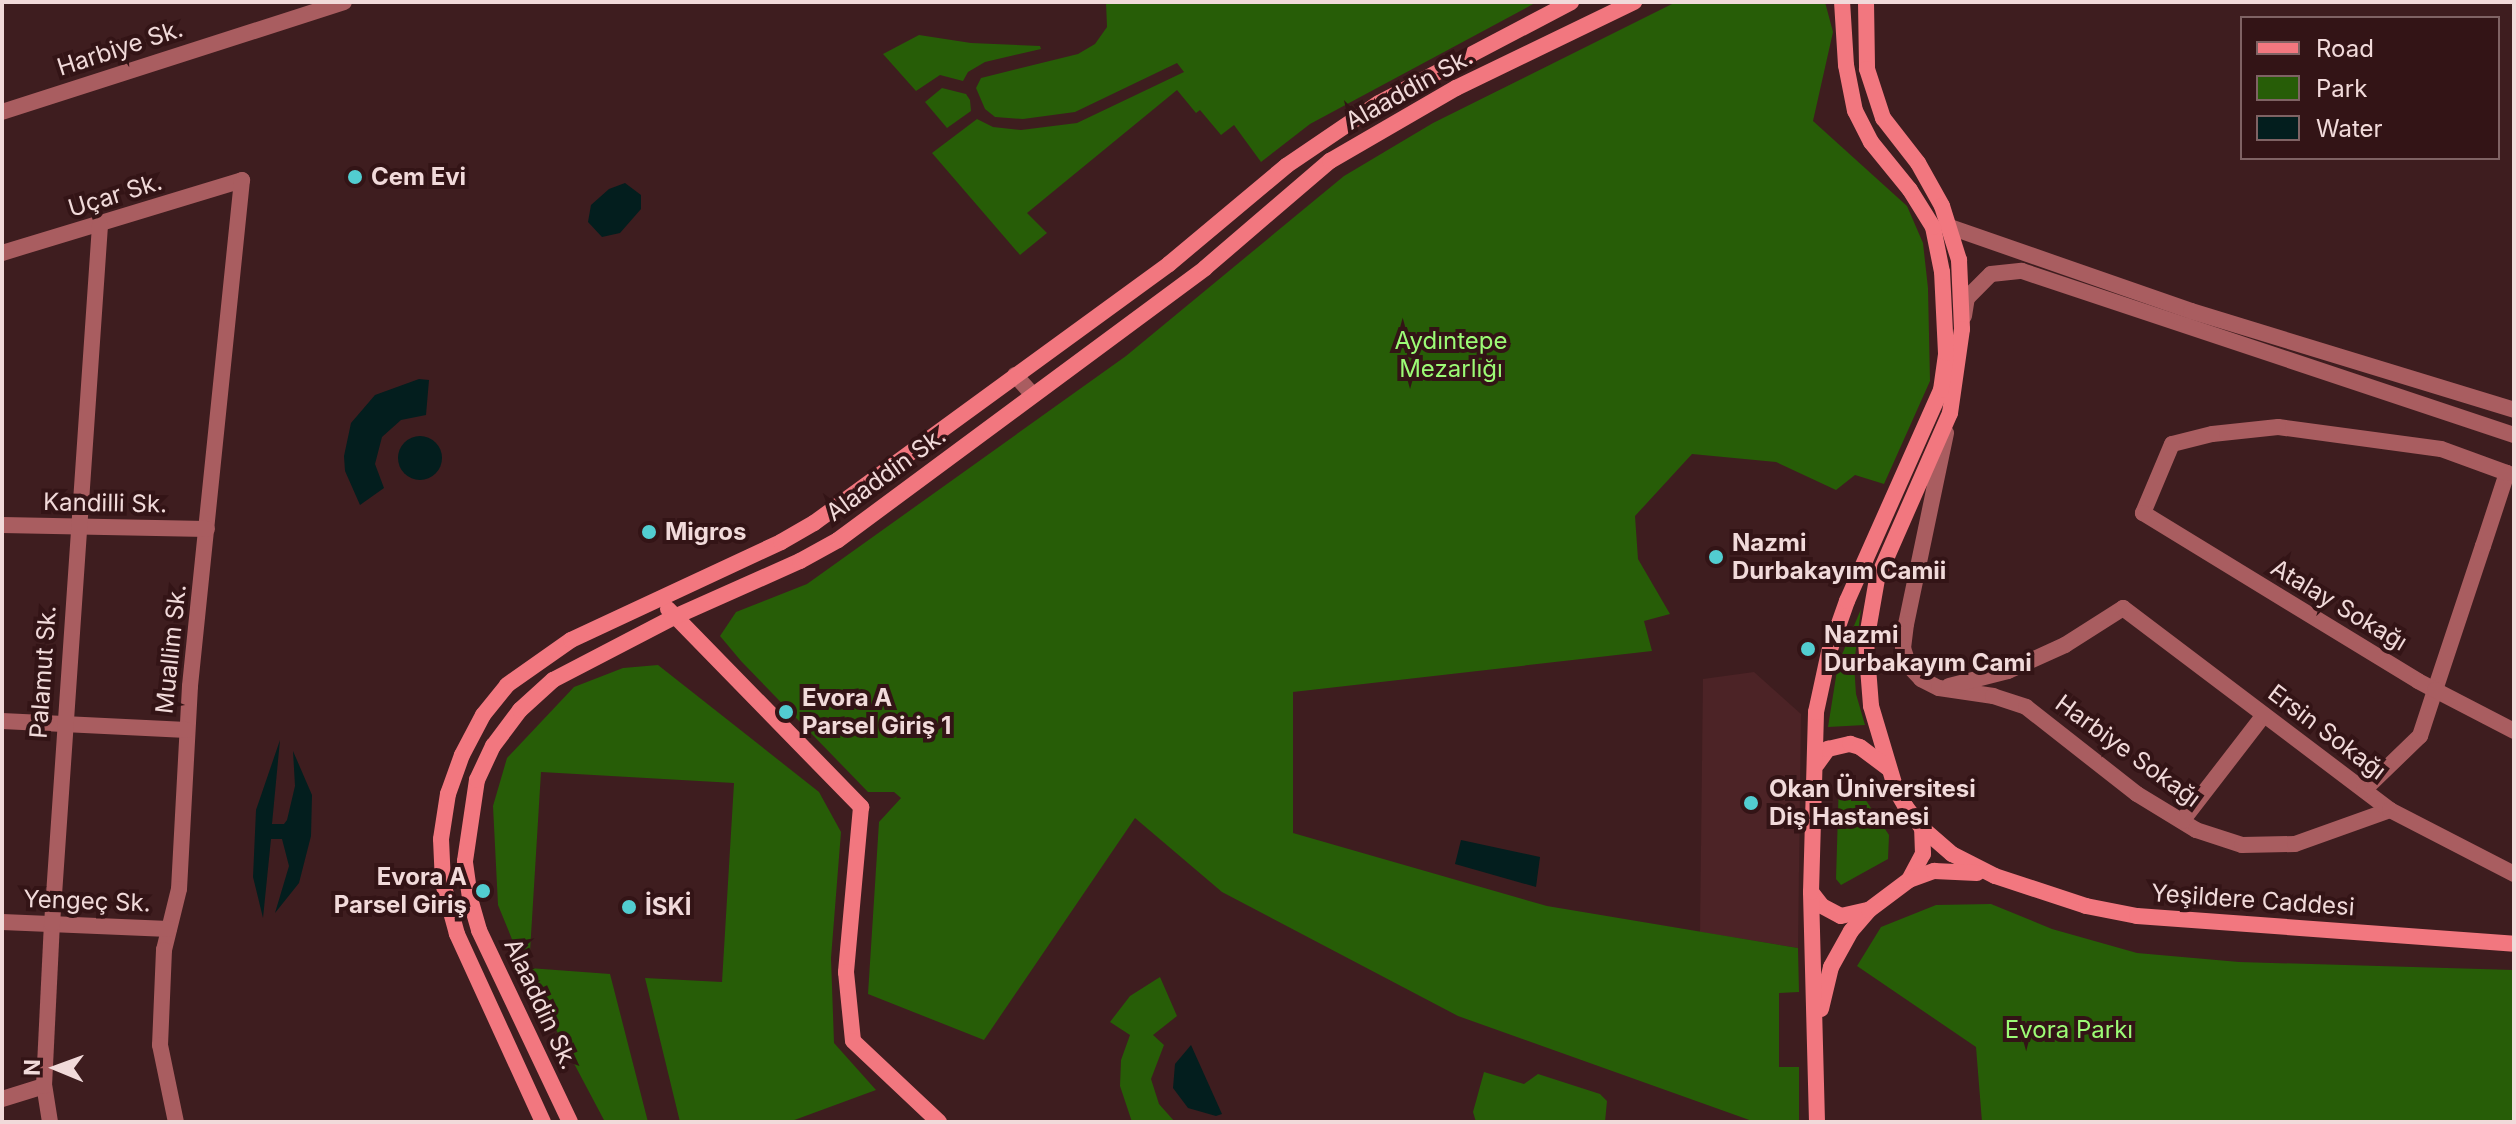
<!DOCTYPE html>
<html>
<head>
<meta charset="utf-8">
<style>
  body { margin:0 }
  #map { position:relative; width:2516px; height:1124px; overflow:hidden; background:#3e1d1f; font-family:Inter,sans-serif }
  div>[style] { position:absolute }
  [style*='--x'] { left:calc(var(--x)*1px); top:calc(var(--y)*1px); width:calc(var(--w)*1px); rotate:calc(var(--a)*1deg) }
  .built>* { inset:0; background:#4c2326 }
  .green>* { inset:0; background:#275d07 }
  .water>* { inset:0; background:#031e1e }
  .round { border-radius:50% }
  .street>* { height:16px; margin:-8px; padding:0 8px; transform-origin:8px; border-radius:8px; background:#a95d60 }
  .secondary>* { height:16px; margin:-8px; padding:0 8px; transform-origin:8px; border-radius:8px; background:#f2777f }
  .dots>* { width:22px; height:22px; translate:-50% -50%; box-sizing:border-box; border:4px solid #331416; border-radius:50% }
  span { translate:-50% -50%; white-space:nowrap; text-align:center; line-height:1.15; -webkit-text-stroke:8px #331416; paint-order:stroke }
  .street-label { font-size:24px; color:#f1dada }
  .poi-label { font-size:24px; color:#f1dada; font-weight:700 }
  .left { translate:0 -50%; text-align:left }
  .right { translate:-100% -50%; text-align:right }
  .park-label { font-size:24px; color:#9cfb75 }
  .frame { position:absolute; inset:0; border:4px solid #f1dada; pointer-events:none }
  .legend { position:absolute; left:2240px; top:16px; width:260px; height:144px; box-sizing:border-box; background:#331416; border:2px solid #7f6364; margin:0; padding:10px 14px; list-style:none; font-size:24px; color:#f1dada }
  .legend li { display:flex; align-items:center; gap:16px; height:40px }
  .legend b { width:40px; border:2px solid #7f6364 }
  .north { position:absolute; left:16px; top:1028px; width:80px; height:80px; -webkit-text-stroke:6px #331416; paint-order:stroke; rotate:271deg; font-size:22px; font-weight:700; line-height:32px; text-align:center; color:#f1dada }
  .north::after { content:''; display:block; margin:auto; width:28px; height:36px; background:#f1dada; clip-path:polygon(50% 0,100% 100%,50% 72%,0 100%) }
</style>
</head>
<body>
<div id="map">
  <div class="built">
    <i style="clip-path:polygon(1754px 672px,1801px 714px,1798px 948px,1700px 932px,1703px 679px)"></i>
  </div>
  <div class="green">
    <i style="clip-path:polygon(1106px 2px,1537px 2px,1310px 124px,1261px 162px,1234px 125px,1221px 135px,1200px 110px,1196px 113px,1177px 90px,1027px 213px,1047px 233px,1020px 255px,932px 153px,977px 119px,993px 127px,1021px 130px,1077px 123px,1184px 72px,1177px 63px,1075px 112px,1023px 119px,995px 117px,985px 109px,976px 88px,981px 78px,1078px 54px,1095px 44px,1107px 27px)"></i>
    <i style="clip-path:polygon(1676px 2px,1825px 2px,1833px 32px,1813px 121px,1907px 206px,1923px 243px,1928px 288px,1930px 381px,1884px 484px,1855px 475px,1836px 490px,1776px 462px,1692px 454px,1635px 516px,1638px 559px,1670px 614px,1644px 621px,1652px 651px,1293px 692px,1293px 833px,1547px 906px,1798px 948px,1799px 992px,1779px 993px,1779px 1067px,1799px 1067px,1799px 1122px,1755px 1122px,1458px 1016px,1222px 892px,1135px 818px,984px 1040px,868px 994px,879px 822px,901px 798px,894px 792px,868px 792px,741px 661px,720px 636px,736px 612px,807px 584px,1126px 356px,1344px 176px,1433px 123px)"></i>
    <i style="clip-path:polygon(919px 35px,971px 43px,1040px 46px,1041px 49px,985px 62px,968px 72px,963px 81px,940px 75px,916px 91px,883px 54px)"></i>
    <i style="clip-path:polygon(942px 88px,966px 94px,970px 100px,971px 111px,947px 128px,925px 102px)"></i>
    <i style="clip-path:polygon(1861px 609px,1854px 664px,1856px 694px,1865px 725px,1828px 727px,1838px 664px)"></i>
    <i style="clip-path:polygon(658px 665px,819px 792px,841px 832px,831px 958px,834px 1043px,876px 1090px,789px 1122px,680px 1122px,645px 978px,722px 982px,734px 783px,541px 772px,529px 968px,610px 974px,648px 1122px,605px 1122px,525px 971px,498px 905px,493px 806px,507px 758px,574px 687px,623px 668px)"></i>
    <i style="clip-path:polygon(1849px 775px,1889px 835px,1888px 859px,1841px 885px,1836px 879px,1839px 780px)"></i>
    <i style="clip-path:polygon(1991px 904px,2052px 929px,2137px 953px,2239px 962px,2514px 970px,2514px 1122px,1982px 1122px,1976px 1047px,1857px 966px,1881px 927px,1936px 905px)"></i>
    <i style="clip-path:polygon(1160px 977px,1177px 1016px,1153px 1035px,1164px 1045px,1151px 1079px,1159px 1104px,1175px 1122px,1132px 1122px,1120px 1086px,1121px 1060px,1130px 1035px,1110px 1022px,1130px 996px)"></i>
    <i style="clip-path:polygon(1484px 1072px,1524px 1084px,1538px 1074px,1600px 1094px,1607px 1101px,1605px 1122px,1476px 1122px,1473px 1112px)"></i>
  </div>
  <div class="water">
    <i style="clip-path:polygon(625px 183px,641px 195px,641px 209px,620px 233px,602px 237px,588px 222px,591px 205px,609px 189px)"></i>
    <i style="clip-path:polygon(419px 379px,429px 380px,426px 415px,401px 420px,382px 437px,375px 464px,384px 488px,360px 505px,345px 471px,344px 456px,351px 423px,375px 395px)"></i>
    <i class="round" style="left:398px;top:436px;width:44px;height:44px"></i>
    <i style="clip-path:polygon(280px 740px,272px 824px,284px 824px,287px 820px,295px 786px,293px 751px,312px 795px,311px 836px,299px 883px,275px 913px,289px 866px,282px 839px,271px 839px,263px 918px,253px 877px,256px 810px)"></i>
    <i style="clip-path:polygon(1461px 840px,1540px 857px,1536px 887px,1455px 864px)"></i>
    <i style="clip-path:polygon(1191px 1045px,1222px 1114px,1216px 1116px,1188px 1108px,1173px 1088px,1175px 1064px)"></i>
  </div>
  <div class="street">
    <i style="--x:2;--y:112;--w:359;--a:-17.8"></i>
    <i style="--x:1950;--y:227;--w:255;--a:19.2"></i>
    <i style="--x:2191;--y:311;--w:338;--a:17"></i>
    <i style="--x:2;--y:253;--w:251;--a:-16.9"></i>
    <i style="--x:242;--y:180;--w:509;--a:95.87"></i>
    <i style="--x:190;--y:686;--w:203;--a:93.1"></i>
    <i style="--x:179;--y:889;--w:63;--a:103.8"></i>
    <i style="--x:164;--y:950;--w:95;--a:92.4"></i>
    <i style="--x:160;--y:1045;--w:79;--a:78.3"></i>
    <i style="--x:1964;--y:316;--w:18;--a:-81"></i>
    <i style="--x:1967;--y:298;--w:34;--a:-45"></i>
    <i style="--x:1991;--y:274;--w:31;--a:-6"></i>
    <i style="--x:2022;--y:271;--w:519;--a:18.43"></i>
    <i style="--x:1015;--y:375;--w:27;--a:48"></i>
    <i style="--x:1946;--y:433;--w:195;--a:101.8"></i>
    <i style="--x:1906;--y:624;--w:24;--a:97"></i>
    <i style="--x:1903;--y:648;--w:19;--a:72"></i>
    <i style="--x:1909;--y:666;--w:18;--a:47"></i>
    <i style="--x:1921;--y:679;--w:20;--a:27"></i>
    <i style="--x:1939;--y:688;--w:55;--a:8.4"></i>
    <i style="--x:1993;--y:696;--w:35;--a:18"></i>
    <i style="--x:2026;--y:707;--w:141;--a:38.1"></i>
    <i style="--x:2137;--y:794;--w:69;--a:31.4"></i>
    <i style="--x:2196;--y:830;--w:48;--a:18.1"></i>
    <i style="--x:2242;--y:845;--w:53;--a:-1.1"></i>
    <i style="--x:2295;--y:844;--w:101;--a:-19.7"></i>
    <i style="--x:2;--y:525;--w:205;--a:1.1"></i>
    <i style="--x:1949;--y:686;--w:61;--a:-14.3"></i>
    <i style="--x:2008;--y:671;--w:63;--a:-24.5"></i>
    <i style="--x:2065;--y:645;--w:69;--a:-32.5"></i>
    <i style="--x:2123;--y:608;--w:335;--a:37.1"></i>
    <i style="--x:2390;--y:810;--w:140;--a:27.3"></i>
    <i style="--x:2;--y:721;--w:185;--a:2.8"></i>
    <i style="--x:2364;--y:790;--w:78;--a:-44"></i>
    <i style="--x:2420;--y:736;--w:48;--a:-71.9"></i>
    <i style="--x:2435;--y:690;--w:152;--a:-71.6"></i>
    <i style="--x:2483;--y:546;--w:77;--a:-71.8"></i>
    <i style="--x:2507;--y:473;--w:70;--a:-160"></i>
    <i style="--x:2441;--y:449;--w:164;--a:-172.3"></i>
    <i style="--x:2278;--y:427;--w:66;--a:173.9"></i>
    <i style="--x:2212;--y:434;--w:41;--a:166"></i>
    <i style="--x:2172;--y:444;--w:75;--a:112.8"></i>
    <i style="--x:2143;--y:513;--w:322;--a:31.4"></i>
    <i style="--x:2418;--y:681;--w:19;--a:28"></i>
    <i style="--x:2435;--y:690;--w:89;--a:27.4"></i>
    <i style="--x:2182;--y:821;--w:134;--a:-52.3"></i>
    <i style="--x:2;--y:922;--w:167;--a:2.4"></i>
    <i style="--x:2;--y:1099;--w:44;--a:-17.2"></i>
    <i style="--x:50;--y:1122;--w:36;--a:-99"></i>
    <i style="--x:44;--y:1086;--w:162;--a:-87.2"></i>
    <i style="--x:52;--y:924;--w:701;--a:-86.07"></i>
  </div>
  <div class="secondary">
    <i style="--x:1866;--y:2;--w:67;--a:89.1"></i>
    <i style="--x:1867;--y:69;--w:52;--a:71.9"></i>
    <i style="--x:1883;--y:118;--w:57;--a:52.1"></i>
    <i style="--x:1918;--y:163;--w:49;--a:60.8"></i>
    <i style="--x:1942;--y:206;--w:57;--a:72.5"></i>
    <i style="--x:1959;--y:260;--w:69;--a:87.5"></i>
    <i style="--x:1962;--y:329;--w:85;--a:98.1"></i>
    <i style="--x:1950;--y:413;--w:181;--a:113.7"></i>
    <i style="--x:1877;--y:579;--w:64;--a:99.9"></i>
    <i style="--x:1866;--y:642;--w:64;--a:85.5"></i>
    <i style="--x:1871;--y:706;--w:88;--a:73.4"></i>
    <i style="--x:1896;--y:790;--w:20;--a:60"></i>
    <i style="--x:1906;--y:807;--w:26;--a:53"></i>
    <i style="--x:1922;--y:828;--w:40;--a:41"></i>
    <i style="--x:1952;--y:854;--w:48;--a:27.1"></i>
    <i style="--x:1995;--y:876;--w:96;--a:18.2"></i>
    <i style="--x:2086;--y:906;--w:52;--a:11.1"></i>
    <i style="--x:2137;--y:916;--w:378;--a:4.2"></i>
    <i style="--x:668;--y:609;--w:277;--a:45.7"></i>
    <i style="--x:861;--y:807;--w:166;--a:95.2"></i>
    <i style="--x:846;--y:972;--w:69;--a:84.2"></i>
    <i style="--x:853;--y:1041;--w:118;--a:43.3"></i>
    <i style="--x:1817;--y:764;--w:19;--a:-54"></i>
    <i style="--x:1828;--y:749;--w:23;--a:-13"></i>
    <i style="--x:1850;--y:744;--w:10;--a:17"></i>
    <i style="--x:1860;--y:747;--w:36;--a:37"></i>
    <i style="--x:1909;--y:880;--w:30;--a:-62"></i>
    <i style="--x:1923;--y:854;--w:26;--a:-92"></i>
    <i style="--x:1811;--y:892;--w:18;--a:52"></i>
    <i style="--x:1822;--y:906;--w:21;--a:28"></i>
    <i style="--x:1841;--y:916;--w:27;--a:-13"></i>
    <i style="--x:1821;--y:1009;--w:43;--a:-76.6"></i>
    <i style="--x:1831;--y:967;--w:41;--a:-60.9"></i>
    <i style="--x:1851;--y:931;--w:28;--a:-49"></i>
    <i style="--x:1869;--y:910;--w:50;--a:-36.9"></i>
    <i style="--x:1909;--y:880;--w:27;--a:-20"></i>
    <i style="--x:1934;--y:871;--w:43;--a:2.7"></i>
    <i style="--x:543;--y:1122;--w:207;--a:-114.6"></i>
    <i style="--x:457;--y:934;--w:53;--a:-105.4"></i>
    <i style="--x:443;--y:883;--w:44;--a:-92.6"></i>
    <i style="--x:441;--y:839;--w:46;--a:-81.2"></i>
    <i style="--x:448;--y:794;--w:41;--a:-70.3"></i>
    <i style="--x:462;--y:755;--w:45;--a:-62.3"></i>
    <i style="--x:483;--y:715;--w:38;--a:-51"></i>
    <i style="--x:507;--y:685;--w:78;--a:-35.1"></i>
    <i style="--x:571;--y:640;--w:232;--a:-25"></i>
    <i style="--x:781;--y:542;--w:38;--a:-30"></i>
    <i style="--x:814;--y:523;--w:439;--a:-36.1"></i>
    <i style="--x:1169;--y:264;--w:153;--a:-39.9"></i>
    <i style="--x:1286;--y:166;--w:112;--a:-34.1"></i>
    <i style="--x:1379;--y:103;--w:217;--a:-27.7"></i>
    <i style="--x:570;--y:1122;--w:212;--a:-115.4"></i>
    <i style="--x:479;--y:930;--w:33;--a:-106"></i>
    <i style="--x:470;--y:898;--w:37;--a:-98"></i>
    <i style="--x:465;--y:861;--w:82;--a:-81.6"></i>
    <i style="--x:477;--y:780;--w:38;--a:-65"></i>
    <i style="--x:493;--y:746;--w:45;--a:-53.1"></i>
    <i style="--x:520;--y:710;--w:45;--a:-42.3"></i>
    <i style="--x:553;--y:680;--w:134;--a:-27.5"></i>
    <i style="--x:672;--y:618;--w:140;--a:-24"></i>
    <i style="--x:800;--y:561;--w:43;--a:-28.9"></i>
    <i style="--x:838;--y:540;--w:457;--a:-36.5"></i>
    <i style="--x:1205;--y:268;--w:165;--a:-40.6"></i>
    <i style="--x:1330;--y:161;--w:146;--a:-30.1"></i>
    <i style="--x:1456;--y:88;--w:198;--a:-25.8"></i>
    <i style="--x:1817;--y:1122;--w:230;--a:-91.5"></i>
    <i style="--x:1811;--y:892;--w:180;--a:-88.4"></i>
    <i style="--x:1816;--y:712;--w:61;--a:-77.8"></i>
    <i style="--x:1829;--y:652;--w:54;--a:-70.6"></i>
    <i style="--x:1847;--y:601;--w:231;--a:-66"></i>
    <i style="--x:1941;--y:390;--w:37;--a:-82"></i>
    <i style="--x:1946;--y:353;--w:81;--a:-92.8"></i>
    <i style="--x:1942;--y:272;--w:46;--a:-101.3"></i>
    <i style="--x:1933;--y:227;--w:44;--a:-121.9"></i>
    <i style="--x:1910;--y:190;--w:62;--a:-129.1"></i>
    <i style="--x:1871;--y:142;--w:35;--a:-117"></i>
    <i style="--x:1855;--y:111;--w:47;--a:-101.1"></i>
    <i style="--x:1846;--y:65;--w:63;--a:-93.6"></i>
  </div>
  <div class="dots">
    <i style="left:355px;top:177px;background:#52cdd0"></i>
    <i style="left:649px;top:532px;background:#52cdd0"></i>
    <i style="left:1716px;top:557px;background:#52cdd0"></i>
    <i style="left:1808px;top:649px;background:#52cdd0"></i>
    <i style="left:786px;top:712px;background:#52cdd0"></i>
    <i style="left:1751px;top:803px;background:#52cdd0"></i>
    <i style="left:483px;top:891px;background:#52cdd0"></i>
    <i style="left:629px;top:907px;background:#52cdd0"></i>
  </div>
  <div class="street-label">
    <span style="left:120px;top:48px;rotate:-18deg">Harbiye Sk.</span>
    <span style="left:1409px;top:89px;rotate:-29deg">Alaaddin Sk.</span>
    <span style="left:115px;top:195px;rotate:-17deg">Uçar Sk.</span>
    <span style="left:886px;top:474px;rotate:-36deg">Alaaddin Sk.</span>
    <span style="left:105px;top:503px;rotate:1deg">Kandilli Sk.</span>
    <span style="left:2339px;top:605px;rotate:31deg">Atalay Sokağı</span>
    <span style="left:171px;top:649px;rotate:-84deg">Muallim Sk.</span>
    <span style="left:43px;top:672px;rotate:-86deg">Palamut Sk.</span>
    <span style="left:2327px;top:732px;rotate:37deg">Ersin Sokağı</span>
    <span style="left:2128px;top:751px;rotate:36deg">Harbiye Sokağı</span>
    <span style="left:2253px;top:900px;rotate:4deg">Yeşildere Caddesi</span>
    <span style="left:87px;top:901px;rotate:2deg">Yengeç Sk.</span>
    <span style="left:541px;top:1004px;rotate:65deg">Alaaddin Sk.</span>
  </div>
  <div class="poi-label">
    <span class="left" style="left:371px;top:177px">Cem Evi</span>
    <span class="left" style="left:665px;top:532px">Migros</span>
    <span class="left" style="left:1732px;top:557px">Nazmi<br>Durbakayım Camii</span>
    <span class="left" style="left:1824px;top:649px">Nazmi<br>Durbakayım Cami</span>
    <span class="left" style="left:802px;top:712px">Evora A<br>Parsel Giriş 1</span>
    <span class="left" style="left:1769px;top:803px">Okan Üniversitesi<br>Diş Hastanesi</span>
    <span class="right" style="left:467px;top:891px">Evora A<br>Parsel Giriş</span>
    <span class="left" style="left:645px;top:907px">İSKİ</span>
  </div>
  <div class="park-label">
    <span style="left:1451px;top:355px">Aydıntepe<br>Mezarlığı</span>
    <span style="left:2069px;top:1030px">Evora Parkı</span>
  </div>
  <div class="frame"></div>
  <ul class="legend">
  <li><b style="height:10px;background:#f2777f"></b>Road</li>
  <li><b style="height:22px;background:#275d07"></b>Park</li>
  <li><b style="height:22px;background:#031e1e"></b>Water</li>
  </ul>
  <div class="north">N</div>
</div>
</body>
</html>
